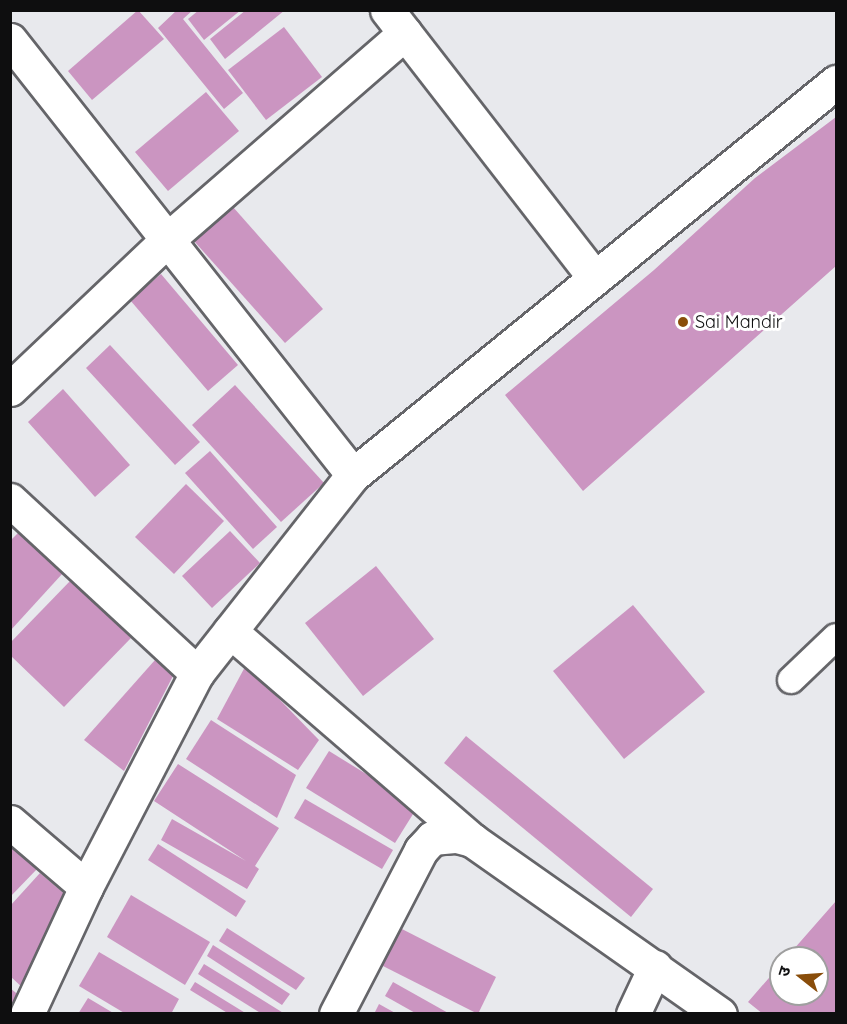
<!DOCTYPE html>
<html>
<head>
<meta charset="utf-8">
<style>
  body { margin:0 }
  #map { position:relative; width:847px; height:1024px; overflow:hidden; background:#e8e9ed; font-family:Quicksand,"Noto Sans Devanagari",sans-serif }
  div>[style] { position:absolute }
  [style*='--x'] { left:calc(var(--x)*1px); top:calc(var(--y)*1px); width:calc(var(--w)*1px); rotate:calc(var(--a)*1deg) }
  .building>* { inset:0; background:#cb95c1 }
  .roads { filter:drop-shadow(2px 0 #656569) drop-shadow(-2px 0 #656569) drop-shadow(0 2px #656569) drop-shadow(0 -2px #656569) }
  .lane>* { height:26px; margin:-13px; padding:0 13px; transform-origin:13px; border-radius:13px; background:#fff }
  .street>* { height:33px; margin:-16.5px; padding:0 16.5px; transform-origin:16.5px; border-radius:16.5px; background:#fff }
  .dots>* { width:16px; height:16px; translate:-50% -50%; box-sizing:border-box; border:3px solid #fff; border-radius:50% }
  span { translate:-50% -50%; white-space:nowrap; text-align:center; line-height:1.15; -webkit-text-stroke:6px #fff; paint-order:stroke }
  .poi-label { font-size:18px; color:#0e0e0f }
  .left { translate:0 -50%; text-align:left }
  .frame { position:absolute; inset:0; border:12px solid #0e0e0f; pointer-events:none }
  .north { position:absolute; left:769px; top:946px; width:60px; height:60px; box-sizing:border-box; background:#fff; border:2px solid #9f9f9f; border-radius:50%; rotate:287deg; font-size:16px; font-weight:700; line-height:24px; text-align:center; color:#0e0e0f }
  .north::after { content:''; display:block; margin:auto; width:21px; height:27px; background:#894d0a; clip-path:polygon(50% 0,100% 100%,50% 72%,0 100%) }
</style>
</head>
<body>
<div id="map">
  <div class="building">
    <i style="clip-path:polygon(138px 10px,164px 39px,92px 100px,68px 71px)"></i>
    <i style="clip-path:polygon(177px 10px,193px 10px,183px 19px,243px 93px,224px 109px,158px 28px)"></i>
    <i style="clip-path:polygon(199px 10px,241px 10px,204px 40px,188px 19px)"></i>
    <i style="clip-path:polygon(246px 10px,285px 10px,225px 59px,210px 39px)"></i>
    <i style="clip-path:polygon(284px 27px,322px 77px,266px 120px,228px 70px)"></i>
    <i style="clip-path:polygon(206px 92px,239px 131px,168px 191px,135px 152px)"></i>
    <i style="clip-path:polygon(836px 117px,836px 266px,583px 491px,505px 395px,654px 270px,755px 178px)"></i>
    <i style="clip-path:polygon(233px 207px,323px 309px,285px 343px,194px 241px)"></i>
    <i style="clip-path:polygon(161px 274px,238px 365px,208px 391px,130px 300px)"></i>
    <i style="clip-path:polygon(110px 345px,200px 442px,175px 465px,86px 368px)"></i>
    <i style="clip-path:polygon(235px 385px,324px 483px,281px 522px,192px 425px)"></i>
    <i style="clip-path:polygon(63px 389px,130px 465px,95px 497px,28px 422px)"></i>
    <i style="clip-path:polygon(210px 451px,277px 527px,253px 549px,185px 473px)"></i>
    <i style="clip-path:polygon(186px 484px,224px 521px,174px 574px,135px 537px)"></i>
    <i style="clip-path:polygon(230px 531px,260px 563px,212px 608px,182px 576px)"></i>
    <i style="clip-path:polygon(18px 533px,63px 573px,10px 631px,10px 541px)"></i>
    <i style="clip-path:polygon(376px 566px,434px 639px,363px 696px,305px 623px)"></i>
    <i style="clip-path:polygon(71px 580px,131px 638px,64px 707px,10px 655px,10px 643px)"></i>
    <i style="clip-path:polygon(633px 605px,705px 692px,624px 759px,553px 671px)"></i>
    <i style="clip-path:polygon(155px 660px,173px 676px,124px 771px,84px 740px)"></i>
    <i style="clip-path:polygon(246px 665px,319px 740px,298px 770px,217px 719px)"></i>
    <i style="clip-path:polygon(211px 720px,296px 775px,277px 818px,186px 759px)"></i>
    <i style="clip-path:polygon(466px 736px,653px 889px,631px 917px,444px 763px)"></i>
    <i style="clip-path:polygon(329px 751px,418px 806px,395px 843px,306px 788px)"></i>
    <i style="clip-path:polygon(178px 764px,279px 828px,255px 866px,259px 869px,247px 889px,161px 840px,172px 819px,246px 861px,154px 801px)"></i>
    <i style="clip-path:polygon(305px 799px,393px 850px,382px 869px,294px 818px)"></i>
    <i style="clip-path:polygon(10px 841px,38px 868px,10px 897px)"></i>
    <i style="clip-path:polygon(158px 844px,246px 901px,236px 917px,148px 860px)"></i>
    <i style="clip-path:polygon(40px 873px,67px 896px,24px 989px,10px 976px,10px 906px)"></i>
    <i style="clip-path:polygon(131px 895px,210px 942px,185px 985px,107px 937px)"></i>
    <i style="clip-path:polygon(836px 901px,836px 1014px,763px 1014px,748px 1002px,781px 964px,781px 994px,817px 994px,817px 958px,786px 958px)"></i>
    <i style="clip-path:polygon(398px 927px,496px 977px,478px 1014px,379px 964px)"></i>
    <i style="clip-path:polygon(227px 928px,305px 978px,296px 990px,219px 941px)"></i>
    <i style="clip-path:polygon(213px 945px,290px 994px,282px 1005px,207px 956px)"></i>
    <i style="clip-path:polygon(99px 952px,179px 999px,171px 1014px,126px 1014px,79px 986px)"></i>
    <i style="clip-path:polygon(204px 964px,285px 1014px,262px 1014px,198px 974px)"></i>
    <i style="clip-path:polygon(195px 982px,247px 1014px,229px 1014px,190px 990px)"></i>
    <i style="clip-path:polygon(393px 982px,450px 1014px,417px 1014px,385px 996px)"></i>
    <i style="clip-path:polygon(10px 988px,27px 1002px,21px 1014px,10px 1014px)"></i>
    <i style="clip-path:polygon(88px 998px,115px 1014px,78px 1014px)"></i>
    <i style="clip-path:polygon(379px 1004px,397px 1014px,374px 1014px)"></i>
  </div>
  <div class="roads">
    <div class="lane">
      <i style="--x:791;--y:680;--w:62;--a:-43.7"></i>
    </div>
    <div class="street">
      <i style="--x:387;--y:10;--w:339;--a:52.2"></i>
      <i style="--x:10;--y:40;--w:554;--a:51.74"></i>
      <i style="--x:10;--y:389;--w:218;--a:-43.5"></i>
      <i style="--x:168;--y:239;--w:314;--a:-41"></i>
      <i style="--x:10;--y:500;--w:255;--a:42.8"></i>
      <i style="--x:230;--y:631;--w:320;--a:40.8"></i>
      <i style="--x:10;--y:822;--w:100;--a:40.5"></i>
      <i style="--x:86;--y:887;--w:140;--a:114.9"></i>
      <i style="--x:86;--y:887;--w:241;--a:-62.6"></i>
      <i style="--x:197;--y:673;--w:252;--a:-51.8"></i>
      <i style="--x:353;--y:475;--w:623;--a:-39.13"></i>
      <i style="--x:336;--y:1014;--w:185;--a:-62.6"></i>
      <i style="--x:421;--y:850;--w:16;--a:-47"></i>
      <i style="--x:432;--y:838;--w:25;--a:-5"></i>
      <i style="--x:457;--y:836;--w:16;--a:15"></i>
      <i style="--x:472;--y:840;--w:303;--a:35.1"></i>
      <i style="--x:633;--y:1014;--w:52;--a:-64.9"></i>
    </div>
  </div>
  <div class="dots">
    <i style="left:683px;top:322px;background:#894d0a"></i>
  </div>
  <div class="poi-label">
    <span class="left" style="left:695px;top:322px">Sai Mandir</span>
  </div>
  <div class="frame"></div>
  <div class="north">उ</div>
</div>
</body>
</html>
